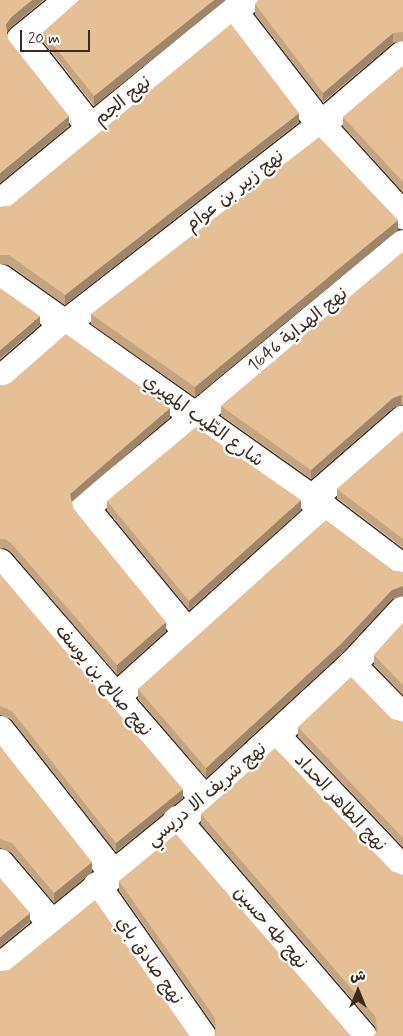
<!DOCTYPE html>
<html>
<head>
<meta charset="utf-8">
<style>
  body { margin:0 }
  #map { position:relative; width:403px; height:1036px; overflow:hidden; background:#faf2ea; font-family:Mynerve,"Playpen Sans Arabic",sans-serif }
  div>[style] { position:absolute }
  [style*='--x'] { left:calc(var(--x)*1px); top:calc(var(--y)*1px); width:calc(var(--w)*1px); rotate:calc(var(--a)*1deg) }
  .roads { filter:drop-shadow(1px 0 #3b2a1e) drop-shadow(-1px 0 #3b2a1e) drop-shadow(0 1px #3b2a1e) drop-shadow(0 -1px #3b2a1e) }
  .minor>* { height:28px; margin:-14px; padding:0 14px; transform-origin:14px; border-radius:14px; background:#fff }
  .wall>* { inset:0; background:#c5a581 }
  .shaded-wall>* { inset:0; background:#a08669 }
  .building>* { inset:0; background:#e5c096 }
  span { translate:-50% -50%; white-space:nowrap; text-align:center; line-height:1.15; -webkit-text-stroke:4.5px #fff; paint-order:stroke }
  .street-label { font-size:18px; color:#3b2a1e }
  .north { position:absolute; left:333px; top:966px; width:50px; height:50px; -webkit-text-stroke:4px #fff; paint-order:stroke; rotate:0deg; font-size:14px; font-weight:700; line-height:20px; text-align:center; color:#3b2a1e }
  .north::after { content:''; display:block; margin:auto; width:18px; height:22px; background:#3b2a1e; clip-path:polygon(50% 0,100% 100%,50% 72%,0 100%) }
  .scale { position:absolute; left:20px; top:30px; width:70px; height:22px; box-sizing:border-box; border:2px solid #3b2a1e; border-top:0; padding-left:6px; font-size:15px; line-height:18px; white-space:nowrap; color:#3b2a1e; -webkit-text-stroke:4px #fff; paint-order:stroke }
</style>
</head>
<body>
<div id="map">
  <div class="roads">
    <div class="minor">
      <i style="--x:69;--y:0;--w:62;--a:140.9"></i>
      <i style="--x:21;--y:39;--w:113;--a:51.8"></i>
      <i style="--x:233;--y:11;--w:144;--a:52.3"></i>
      <i style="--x:321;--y:125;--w:122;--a:47.7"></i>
      <i style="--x:0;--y:203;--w:320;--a:-39.4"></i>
      <i style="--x:0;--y:278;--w:382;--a:35.3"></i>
      <i style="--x:312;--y:499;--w:114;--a:37.2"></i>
      <i style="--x:0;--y:380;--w:84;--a:-40.7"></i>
      <i style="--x:64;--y:325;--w:326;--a:-37.9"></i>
      <i style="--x:321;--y:125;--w:108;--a:-40.5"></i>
      <i style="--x:312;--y:499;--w:121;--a:-41"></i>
      <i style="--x:0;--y:563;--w:313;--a:49.1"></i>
      <i style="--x:187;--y:632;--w:161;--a:-129.4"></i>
      <i style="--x:85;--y:508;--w:413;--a:-39.7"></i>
      <i style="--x:352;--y:665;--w:73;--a:45.6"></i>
      <i style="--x:116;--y:697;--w:281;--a:-42"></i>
      <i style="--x:0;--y:730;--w:182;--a:51.7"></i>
      <i style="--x:276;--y:736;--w:185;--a:46.5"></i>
      <i style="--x:177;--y:820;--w:285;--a:49.3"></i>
      <i style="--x:0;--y:863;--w:79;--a:49.6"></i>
      <i style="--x:97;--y:886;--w:183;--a:55"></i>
      <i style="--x:0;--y:967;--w:264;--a:-39.2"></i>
      <i style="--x:205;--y:800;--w:200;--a:-42.6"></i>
      <i style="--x:352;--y:665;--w:75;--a:-47.2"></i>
    </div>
  </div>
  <div class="wall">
    <i style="clip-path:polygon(226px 0,94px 106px,43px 41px,43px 32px)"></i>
    <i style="clip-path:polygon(403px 0,403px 41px,393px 43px,323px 102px,255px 14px,255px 4px)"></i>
    <i style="clip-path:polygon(403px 66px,403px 192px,343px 126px,343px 117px)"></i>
    <i style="clip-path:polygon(299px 122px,65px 305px,9px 265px,0 264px,0 207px,10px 206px)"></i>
    <i style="clip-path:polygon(398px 230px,195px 397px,91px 324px,91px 314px)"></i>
    <i style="clip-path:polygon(403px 252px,403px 405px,401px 405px,393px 408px,311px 479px,221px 415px,221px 406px)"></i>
    <i style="clip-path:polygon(0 385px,170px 417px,72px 502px,73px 508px,166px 631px,117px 675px,11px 552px,5px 548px,0 549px)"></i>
    <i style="clip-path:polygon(403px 431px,403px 548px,337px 498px,337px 489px)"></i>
    <i style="clip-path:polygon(107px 501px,301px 510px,189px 610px,107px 510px)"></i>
    <i style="clip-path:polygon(394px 571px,403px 572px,403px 596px,392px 599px,341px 654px,206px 778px,138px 698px,138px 689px)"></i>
    <i style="clip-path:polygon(0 574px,183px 798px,116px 852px,12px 720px,0 715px)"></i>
    <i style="clip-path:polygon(403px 623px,403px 695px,374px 665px,374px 655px)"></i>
    <i style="clip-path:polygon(392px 719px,403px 722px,403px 847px,298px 736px,298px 727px)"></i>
    <i style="clip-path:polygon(0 746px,92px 872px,54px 903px,12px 853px,0 848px)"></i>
    <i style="clip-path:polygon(201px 814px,392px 871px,403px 1036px,376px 1033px,375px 1026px,201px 824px)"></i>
    <i style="clip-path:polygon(119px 881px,351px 1036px,215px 1034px,215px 1027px,119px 890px)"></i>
  </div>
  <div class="shaded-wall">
    <i style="clip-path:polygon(32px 0,44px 0,11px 27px,6px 34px,6px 24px,11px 17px)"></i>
    <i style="clip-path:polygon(214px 0,226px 0,94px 106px,94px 96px)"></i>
    <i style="clip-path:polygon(393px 33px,393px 43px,323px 102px,323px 93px)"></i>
    <i style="clip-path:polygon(299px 113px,299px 122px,65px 305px,65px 295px)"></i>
    <i style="clip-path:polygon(69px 116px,69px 126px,0 183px,0 173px)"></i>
    <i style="clip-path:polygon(398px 220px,398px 230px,195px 397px,195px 387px)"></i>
    <i style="clip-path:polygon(40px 316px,40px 325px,0 359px,0 350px)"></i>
    <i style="clip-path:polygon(401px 395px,401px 405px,393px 408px,311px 479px,311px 470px,393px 398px)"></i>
    <i style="clip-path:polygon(170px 408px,170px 417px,70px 503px,70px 494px)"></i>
    <i style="clip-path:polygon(301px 500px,301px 510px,189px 610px,189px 601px)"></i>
    <i style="clip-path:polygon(403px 586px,403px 596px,392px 599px,341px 654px,206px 778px,206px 768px,392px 590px)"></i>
    <i style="clip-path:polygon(166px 622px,166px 631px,117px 675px,117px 665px)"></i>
    <i style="clip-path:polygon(183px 789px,183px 798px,116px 852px,116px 843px)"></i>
    <i style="clip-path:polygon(92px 862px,92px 872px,54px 903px,54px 893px)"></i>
    <i style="clip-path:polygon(30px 913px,30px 922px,0 947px,0 937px)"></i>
  </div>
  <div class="building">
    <i style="clip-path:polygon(0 0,32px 0,11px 17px,6px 24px,8px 39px,69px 116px,0 173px)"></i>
    <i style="clip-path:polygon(79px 0,214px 0,94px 96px,43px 32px)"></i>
    <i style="clip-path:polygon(258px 0,403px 0,403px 32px,393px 33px,323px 93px,255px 4px)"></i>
    <i style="clip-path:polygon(231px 24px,299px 113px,65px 295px,9px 255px,0 255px,0 207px,10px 206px)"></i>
    <i style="clip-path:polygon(403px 66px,403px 182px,343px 117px)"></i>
    <i style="clip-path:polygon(319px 137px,398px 220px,195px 387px,91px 314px)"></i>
    <i style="clip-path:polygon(403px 252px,403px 396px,401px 395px,393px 398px,311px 470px,221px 406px)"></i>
    <i style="clip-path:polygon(0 288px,40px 316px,0 350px)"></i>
    <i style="clip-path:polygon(66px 334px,170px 408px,70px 494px,73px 508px,166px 622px,117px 665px,11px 543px,5px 539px,0 539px,0 385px,2px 386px,10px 383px)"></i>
    <i style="clip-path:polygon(196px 427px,301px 500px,189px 601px,107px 501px)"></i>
    <i style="clip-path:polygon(403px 431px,403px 539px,337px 489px)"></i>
    <i style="clip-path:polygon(326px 520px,394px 571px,403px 572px,403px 586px,392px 590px,341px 644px,206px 768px,138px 689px)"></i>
    <i style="clip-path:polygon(0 574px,183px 789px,116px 843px,12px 711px,0 706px)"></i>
    <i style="clip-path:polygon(403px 623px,403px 685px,374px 655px)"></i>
    <i style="clip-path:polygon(351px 677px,392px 719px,403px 722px,403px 838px,298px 727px)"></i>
    <i style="clip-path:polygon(0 746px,92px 862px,54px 893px,12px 843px,0 839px)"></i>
    <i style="clip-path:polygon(275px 748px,392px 871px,403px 875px,403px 1036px,373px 1036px,378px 1031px,375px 1016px,201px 814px)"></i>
    <i style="clip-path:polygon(176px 834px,351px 1036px,213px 1036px,216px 1033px,215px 1018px,119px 881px)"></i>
    <i style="clip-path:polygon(0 878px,30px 913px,0 937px)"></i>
    <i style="clip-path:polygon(95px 900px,189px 1035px,190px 1036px,0 1036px,0 971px,9px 970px)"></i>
  </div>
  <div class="street-label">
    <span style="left:123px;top:101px;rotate:-39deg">نهج الجم</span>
    <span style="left:235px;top:191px;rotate:-38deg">نهج زبير بن عوام</span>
    <span style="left:298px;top:330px;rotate:-39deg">نهج الهداية 1646</span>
    <span style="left:203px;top:421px;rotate:36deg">شارع الطّيب المهيري</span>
    <span style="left:103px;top:681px;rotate:50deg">نهج صالح بن يوسف</span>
    <span style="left:207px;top:795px;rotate:-40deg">نهج شريف الا دريسي</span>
    <span style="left:340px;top:803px;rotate:47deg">نهج الطاهر الحداد</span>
    <span style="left:270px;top:928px;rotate:49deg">نهج طه حسين</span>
    <span style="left:149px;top:961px;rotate:55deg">نهج صادق باي</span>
  </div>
  <div class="north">ش</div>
  <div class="scale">20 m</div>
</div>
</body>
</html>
